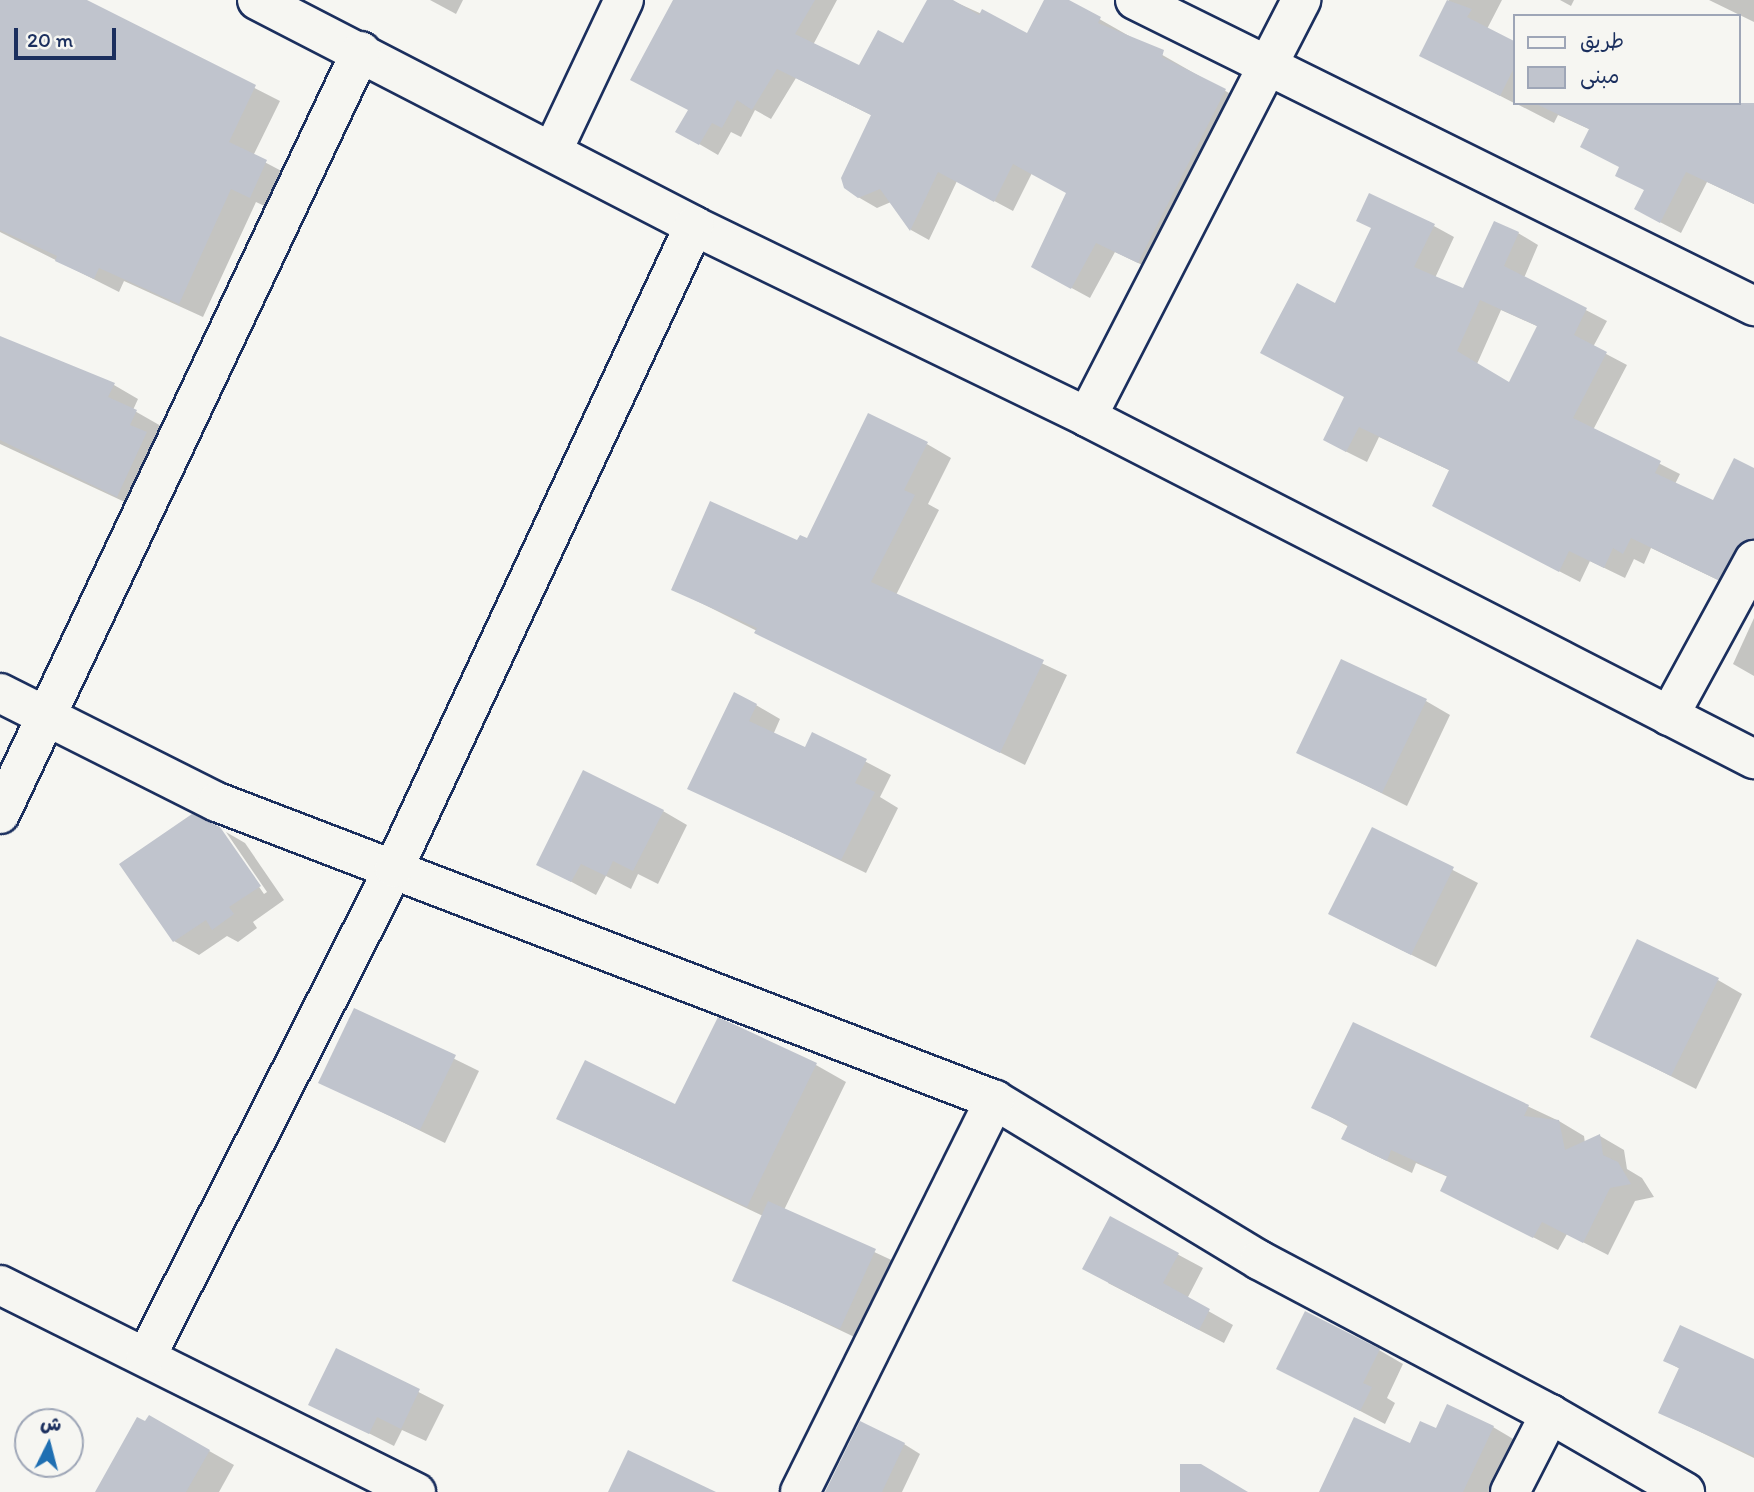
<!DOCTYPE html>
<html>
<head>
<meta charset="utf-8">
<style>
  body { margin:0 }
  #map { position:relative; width:1754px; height:1492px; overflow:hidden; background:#f6f6f2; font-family:Itim,"Playpen Sans Arabic",sans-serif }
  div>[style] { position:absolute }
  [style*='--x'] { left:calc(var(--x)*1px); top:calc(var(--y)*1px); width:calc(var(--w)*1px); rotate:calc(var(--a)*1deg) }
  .shadow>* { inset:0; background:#0003 }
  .building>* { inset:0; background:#c0c4cd }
  .roads { filter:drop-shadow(2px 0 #1b2f5e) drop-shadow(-2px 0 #1b2f5e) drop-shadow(0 2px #1b2f5e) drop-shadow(0 -2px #1b2f5e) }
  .minor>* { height:38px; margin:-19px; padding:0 19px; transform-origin:19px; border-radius:19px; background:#f6f6f2 }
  span { translate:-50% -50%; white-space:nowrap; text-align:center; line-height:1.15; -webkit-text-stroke:5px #f6f6f2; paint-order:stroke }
  .legend { position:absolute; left:1513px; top:14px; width:228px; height:91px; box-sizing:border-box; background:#f6f6f2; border:2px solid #9ea6b7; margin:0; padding:9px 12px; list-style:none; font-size:21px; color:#1b2f5e }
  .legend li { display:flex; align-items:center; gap:14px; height:35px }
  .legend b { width:35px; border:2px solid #9ea6b7 }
  .north { position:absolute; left:14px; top:1408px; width:70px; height:70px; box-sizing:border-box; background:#f6f6f2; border:2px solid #9ea6b7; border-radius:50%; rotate:6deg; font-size:19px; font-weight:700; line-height:28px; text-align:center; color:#1b2f5e }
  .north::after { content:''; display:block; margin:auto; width:24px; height:32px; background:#1f6fb2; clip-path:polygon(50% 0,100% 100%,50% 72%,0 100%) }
  .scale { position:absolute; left:14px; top:28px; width:102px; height:32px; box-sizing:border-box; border:4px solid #1b2f5e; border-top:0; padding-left:9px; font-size:21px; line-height:24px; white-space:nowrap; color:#1b2f5e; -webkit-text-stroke:5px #f6f6f2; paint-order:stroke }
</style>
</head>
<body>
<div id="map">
  <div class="shadow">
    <i style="clip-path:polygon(0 0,82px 0,280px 101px,253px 156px,291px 176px,275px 211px,256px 202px,203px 317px,124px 281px,119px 292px,0 232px)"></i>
    <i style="clip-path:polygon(430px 0,463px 0,456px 14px)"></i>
    <i style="clip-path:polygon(674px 0,837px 0,813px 45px,860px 68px,904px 45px,938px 0,951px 0,1028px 35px,1046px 0,1066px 0,1243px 101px,1157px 272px,1115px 252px,1090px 298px,1033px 267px,1068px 193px,1032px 173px,1013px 211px,957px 181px,929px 240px,911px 230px,891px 202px,877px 208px,858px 197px,873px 116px,796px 78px,771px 119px,755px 110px,741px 137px,731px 132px,718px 155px,677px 131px,690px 110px)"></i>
    <i style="clip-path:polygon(1449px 0,1502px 0,1487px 29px,1514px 42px,1514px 103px,1421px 55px)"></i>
    <i style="clip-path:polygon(1560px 0,1574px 0,1571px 6px)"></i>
    <i style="clip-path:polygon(1709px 0,1754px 0,1754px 22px)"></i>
    <i style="clip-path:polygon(1515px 103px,1698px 103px,1754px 144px,1754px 204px,1707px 182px,1681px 233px,1656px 220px,1645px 191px,1591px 130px,1558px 115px,1554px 123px)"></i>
    <i style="clip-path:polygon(evenodd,1434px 226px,1454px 237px,1435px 278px,1464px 291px,1518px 233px,1538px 245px,1524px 278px,1607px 321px,1593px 347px,1627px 365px,1593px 430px,1680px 474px,1675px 484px,1714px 502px,1754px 470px,1754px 566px,1739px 590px,1651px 548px,1644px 564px,1634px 559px,1625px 578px,1590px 561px,1580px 582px,1455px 517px,1451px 471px,1379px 437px,1367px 462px,1345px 451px,1346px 397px,1336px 306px,1434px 226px,1501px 310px,1539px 327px,1510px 384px,1477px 364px,1501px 310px)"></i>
    <i style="clip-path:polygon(0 337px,114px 385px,138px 399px,133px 410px,161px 426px,155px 439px,170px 448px,142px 510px,0 444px)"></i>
    <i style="clip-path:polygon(927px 444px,951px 458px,928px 504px,939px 510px,896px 595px,1067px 675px,1025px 765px,673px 589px,807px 540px)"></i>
    <i style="clip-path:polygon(1754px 618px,1754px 676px,1733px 664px)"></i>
    <i style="clip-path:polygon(1426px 701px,1450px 715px,1407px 806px,1299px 752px)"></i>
    <i style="clip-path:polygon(756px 705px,780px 719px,773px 735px,806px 750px,813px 734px,891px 775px,880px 797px,898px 808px,866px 873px,690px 788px)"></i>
    <i style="clip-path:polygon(663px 811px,687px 825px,658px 884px,638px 874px,631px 889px,606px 876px,596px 895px,538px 864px)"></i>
    <i style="clip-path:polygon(1373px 829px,1478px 883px,1436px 967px,1355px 927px)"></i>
    <i style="clip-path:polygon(220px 830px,264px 894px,267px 892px,226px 832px,245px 843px,284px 900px,253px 922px,257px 928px,238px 942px,227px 936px,199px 955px,174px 941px)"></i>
    <i style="clip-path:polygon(1718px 980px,1742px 994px,1696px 1089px,1592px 1036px)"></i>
    <i style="clip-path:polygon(355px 1010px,479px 1071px,445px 1143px,321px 1082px)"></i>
    <i style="clip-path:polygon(1353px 1024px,1559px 1121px,1584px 1136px,1585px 1143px,1600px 1136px,1624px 1150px,1627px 1169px,1642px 1178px,1654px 1197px,1635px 1201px,1608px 1255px,1567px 1234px,1558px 1250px,1442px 1190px,1448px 1177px,1416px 1163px,1412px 1173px,1368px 1152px,1344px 1138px,1349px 1127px,1313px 1107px)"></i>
    <i style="clip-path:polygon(816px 1065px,846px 1082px,784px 1210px,900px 1264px,865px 1342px,734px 1280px,763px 1216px,558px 1119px,676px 1107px)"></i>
    <i style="clip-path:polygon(1110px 1218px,1203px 1268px,1187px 1299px,1233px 1325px,1224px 1343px,1108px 1283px)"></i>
    <i style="clip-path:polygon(336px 1350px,444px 1405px,426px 1441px,402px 1430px,394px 1446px,311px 1404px)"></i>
    <i style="clip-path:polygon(1379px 1350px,1403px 1364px,1387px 1398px,1395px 1403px,1385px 1424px,1278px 1368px)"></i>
    <i style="clip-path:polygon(1666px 1361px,1754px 1361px,1754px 1458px,1661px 1413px,1680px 1369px)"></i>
    <i style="clip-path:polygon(149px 1417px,234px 1465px,219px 1492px,101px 1492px)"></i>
    <i style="clip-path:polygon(1493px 1427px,1525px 1446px,1504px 1492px,1321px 1492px,1437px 1431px)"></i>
    <i style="clip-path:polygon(904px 1444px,920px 1454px,902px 1492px,827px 1492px)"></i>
  </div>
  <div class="building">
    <i style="clip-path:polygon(0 0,87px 0,256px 85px,229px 142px,267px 160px,250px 198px,231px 189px,179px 304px,99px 268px,94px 279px,55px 261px,57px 256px,0 230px)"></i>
    <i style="clip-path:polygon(673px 0,815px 0,795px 34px,859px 65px,878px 30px,903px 43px,927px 0,953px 0,979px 15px,982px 9px,1027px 33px,1044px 0,1069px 0,1101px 17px,1098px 23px,1164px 50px,1162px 57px,1226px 89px,1138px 263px,1096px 243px,1071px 289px,1031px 267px,1066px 193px,1013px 164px,994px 202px,938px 172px,910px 231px,880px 189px,858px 198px,844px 188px,841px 178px,871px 115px,777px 69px,752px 110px,737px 100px,722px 128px,712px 123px,699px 145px,675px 132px,688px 110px,630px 80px)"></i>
    <i style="clip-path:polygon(1447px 0,1472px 9px,1467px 17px,1514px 41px,1514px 68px,1500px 96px,1419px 56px)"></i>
    <i style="clip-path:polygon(1534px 103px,1754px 103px,1754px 204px,1686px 172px,1660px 223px,1634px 209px,1644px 190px,1615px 176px,1619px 167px,1580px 147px,1589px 129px)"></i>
    <i style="clip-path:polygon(evenodd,1369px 193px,1435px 224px,1414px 267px,1463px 288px,1494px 221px,1519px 232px,1504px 266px,1587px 308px,1574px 335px,1607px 352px,1573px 418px,1661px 461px,1655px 473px,1713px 500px,1734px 458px,1754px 468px,1754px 538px,1735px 549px,1718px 580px,1631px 538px,1623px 554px,1613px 548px,1604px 568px,1569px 551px,1559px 572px,1432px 506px,1449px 470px,1359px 427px,1346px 452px,1323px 440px,1344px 397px,1260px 353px,1297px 283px,1335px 303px,1371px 228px,1356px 221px,1369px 193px,1480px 300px,1537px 326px,1509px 382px,1457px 351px,1480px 300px)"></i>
    <i style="clip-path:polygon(0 336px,115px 383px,108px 397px,137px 410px,130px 425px,147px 432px,117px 497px,0 440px)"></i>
    <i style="clip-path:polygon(868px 413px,928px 442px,904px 490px,915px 495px,871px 582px,1044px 660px,1000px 753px,754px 633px,757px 628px,671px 590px,710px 501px,797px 540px,800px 535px,807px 538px)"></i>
    <i style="clip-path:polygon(1341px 659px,1427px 699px,1382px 793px,1296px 753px)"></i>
    <i style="clip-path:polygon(734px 692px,757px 704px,749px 721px,805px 747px,812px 732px,867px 759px,855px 783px,875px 792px,841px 860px,687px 789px)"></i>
    <i style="clip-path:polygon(583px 770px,664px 810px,633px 871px,613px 861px,606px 876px,581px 864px,571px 882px,536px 865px)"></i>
    <i style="clip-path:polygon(192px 814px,220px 827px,261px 886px,229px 907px,234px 914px,212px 930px,206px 920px,173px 942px,119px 864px)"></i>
    <i style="clip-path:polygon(1372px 827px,1454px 867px,1411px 955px,1328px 914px)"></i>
    <i style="clip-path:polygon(1637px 939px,1719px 978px,1671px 1076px,1590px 1037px)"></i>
    <i style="clip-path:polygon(354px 1008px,456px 1055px,420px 1130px,318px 1083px)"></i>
    <i style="clip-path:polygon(718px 1017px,817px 1063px,747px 1207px,556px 1119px,585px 1060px,675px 1104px)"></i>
    <i style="clip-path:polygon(1353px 1022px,1529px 1105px,1524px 1116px,1559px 1120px,1565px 1150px,1600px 1134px,1603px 1155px,1618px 1162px,1631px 1184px,1610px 1188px,1583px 1243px,1542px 1222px,1533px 1238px,1440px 1191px,1447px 1176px,1391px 1150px,1387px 1161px,1341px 1139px,1348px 1125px,1311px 1108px)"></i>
    <i style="clip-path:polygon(768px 1201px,876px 1249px,840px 1329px,732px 1281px)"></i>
    <i style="clip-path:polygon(1110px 1216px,1179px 1253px,1163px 1283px,1210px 1309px,1199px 1330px,1082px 1269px)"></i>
    <i style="clip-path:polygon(1305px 1311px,1380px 1349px,1363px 1383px,1372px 1387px,1360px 1411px,1276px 1369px)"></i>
    <i style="clip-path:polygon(1680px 1325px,1754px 1359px,1754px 1456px,1658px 1413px,1679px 1368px,1663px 1361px)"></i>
    <i style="clip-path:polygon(336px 1348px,420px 1389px,401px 1429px,377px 1417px,369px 1434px,308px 1405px)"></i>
    <i style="clip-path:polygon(1447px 1404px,1494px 1426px,1463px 1492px,1319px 1492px,1354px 1417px,1410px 1443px,1420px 1421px,1436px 1428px)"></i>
    <i style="clip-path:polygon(149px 1415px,210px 1450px,186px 1492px,95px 1492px,137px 1417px,145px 1421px)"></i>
    <i style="clip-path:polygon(860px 1421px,905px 1443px,882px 1492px,825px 1492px)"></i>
    <i style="clip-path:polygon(628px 1450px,716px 1492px,608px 1492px)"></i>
    <i style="clip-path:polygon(1180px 1464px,1201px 1464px,1248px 1492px,1180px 1492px)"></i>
  </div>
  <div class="roads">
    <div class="minor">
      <i style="--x:257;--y:0;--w:492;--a:27.3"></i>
      <i style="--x:694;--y:226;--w:437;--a:25.9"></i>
      <i style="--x:1087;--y:417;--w:750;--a:27.15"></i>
      <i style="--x:1135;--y:0;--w:691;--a:26.31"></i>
      <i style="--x:553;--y:150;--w:166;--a:-64.7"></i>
      <i style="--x:1087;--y:417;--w:469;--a:-62.8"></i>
      <i style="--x:0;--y:693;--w:243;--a:26.7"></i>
      <i style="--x:217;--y:802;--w:833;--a:20.96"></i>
      <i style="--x:995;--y:1100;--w:309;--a:31.2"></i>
      <i style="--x:1259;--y:1260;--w:329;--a:27.9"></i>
      <i style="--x:1550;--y:1414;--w:156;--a:30"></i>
      <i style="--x:1669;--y:716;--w:178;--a:-61.4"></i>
      <i style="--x:0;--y:814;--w:844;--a:-64.68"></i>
      <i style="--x:0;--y:1285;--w:465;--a:26.5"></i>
      <i style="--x:146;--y:1357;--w:548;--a:-63.11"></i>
      <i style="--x:394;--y:868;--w:709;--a:-64.95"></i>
      <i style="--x:800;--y:1492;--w:438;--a:-63.6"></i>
      <i style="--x:1510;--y:1492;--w:88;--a:-62.9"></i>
    </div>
  </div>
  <ul class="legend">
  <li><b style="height:9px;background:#f6f6f2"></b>طريق</li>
  <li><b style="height:19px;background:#c0c4cd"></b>مبنى</li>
  </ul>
  <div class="north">ش</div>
  <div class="scale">20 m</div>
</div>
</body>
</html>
